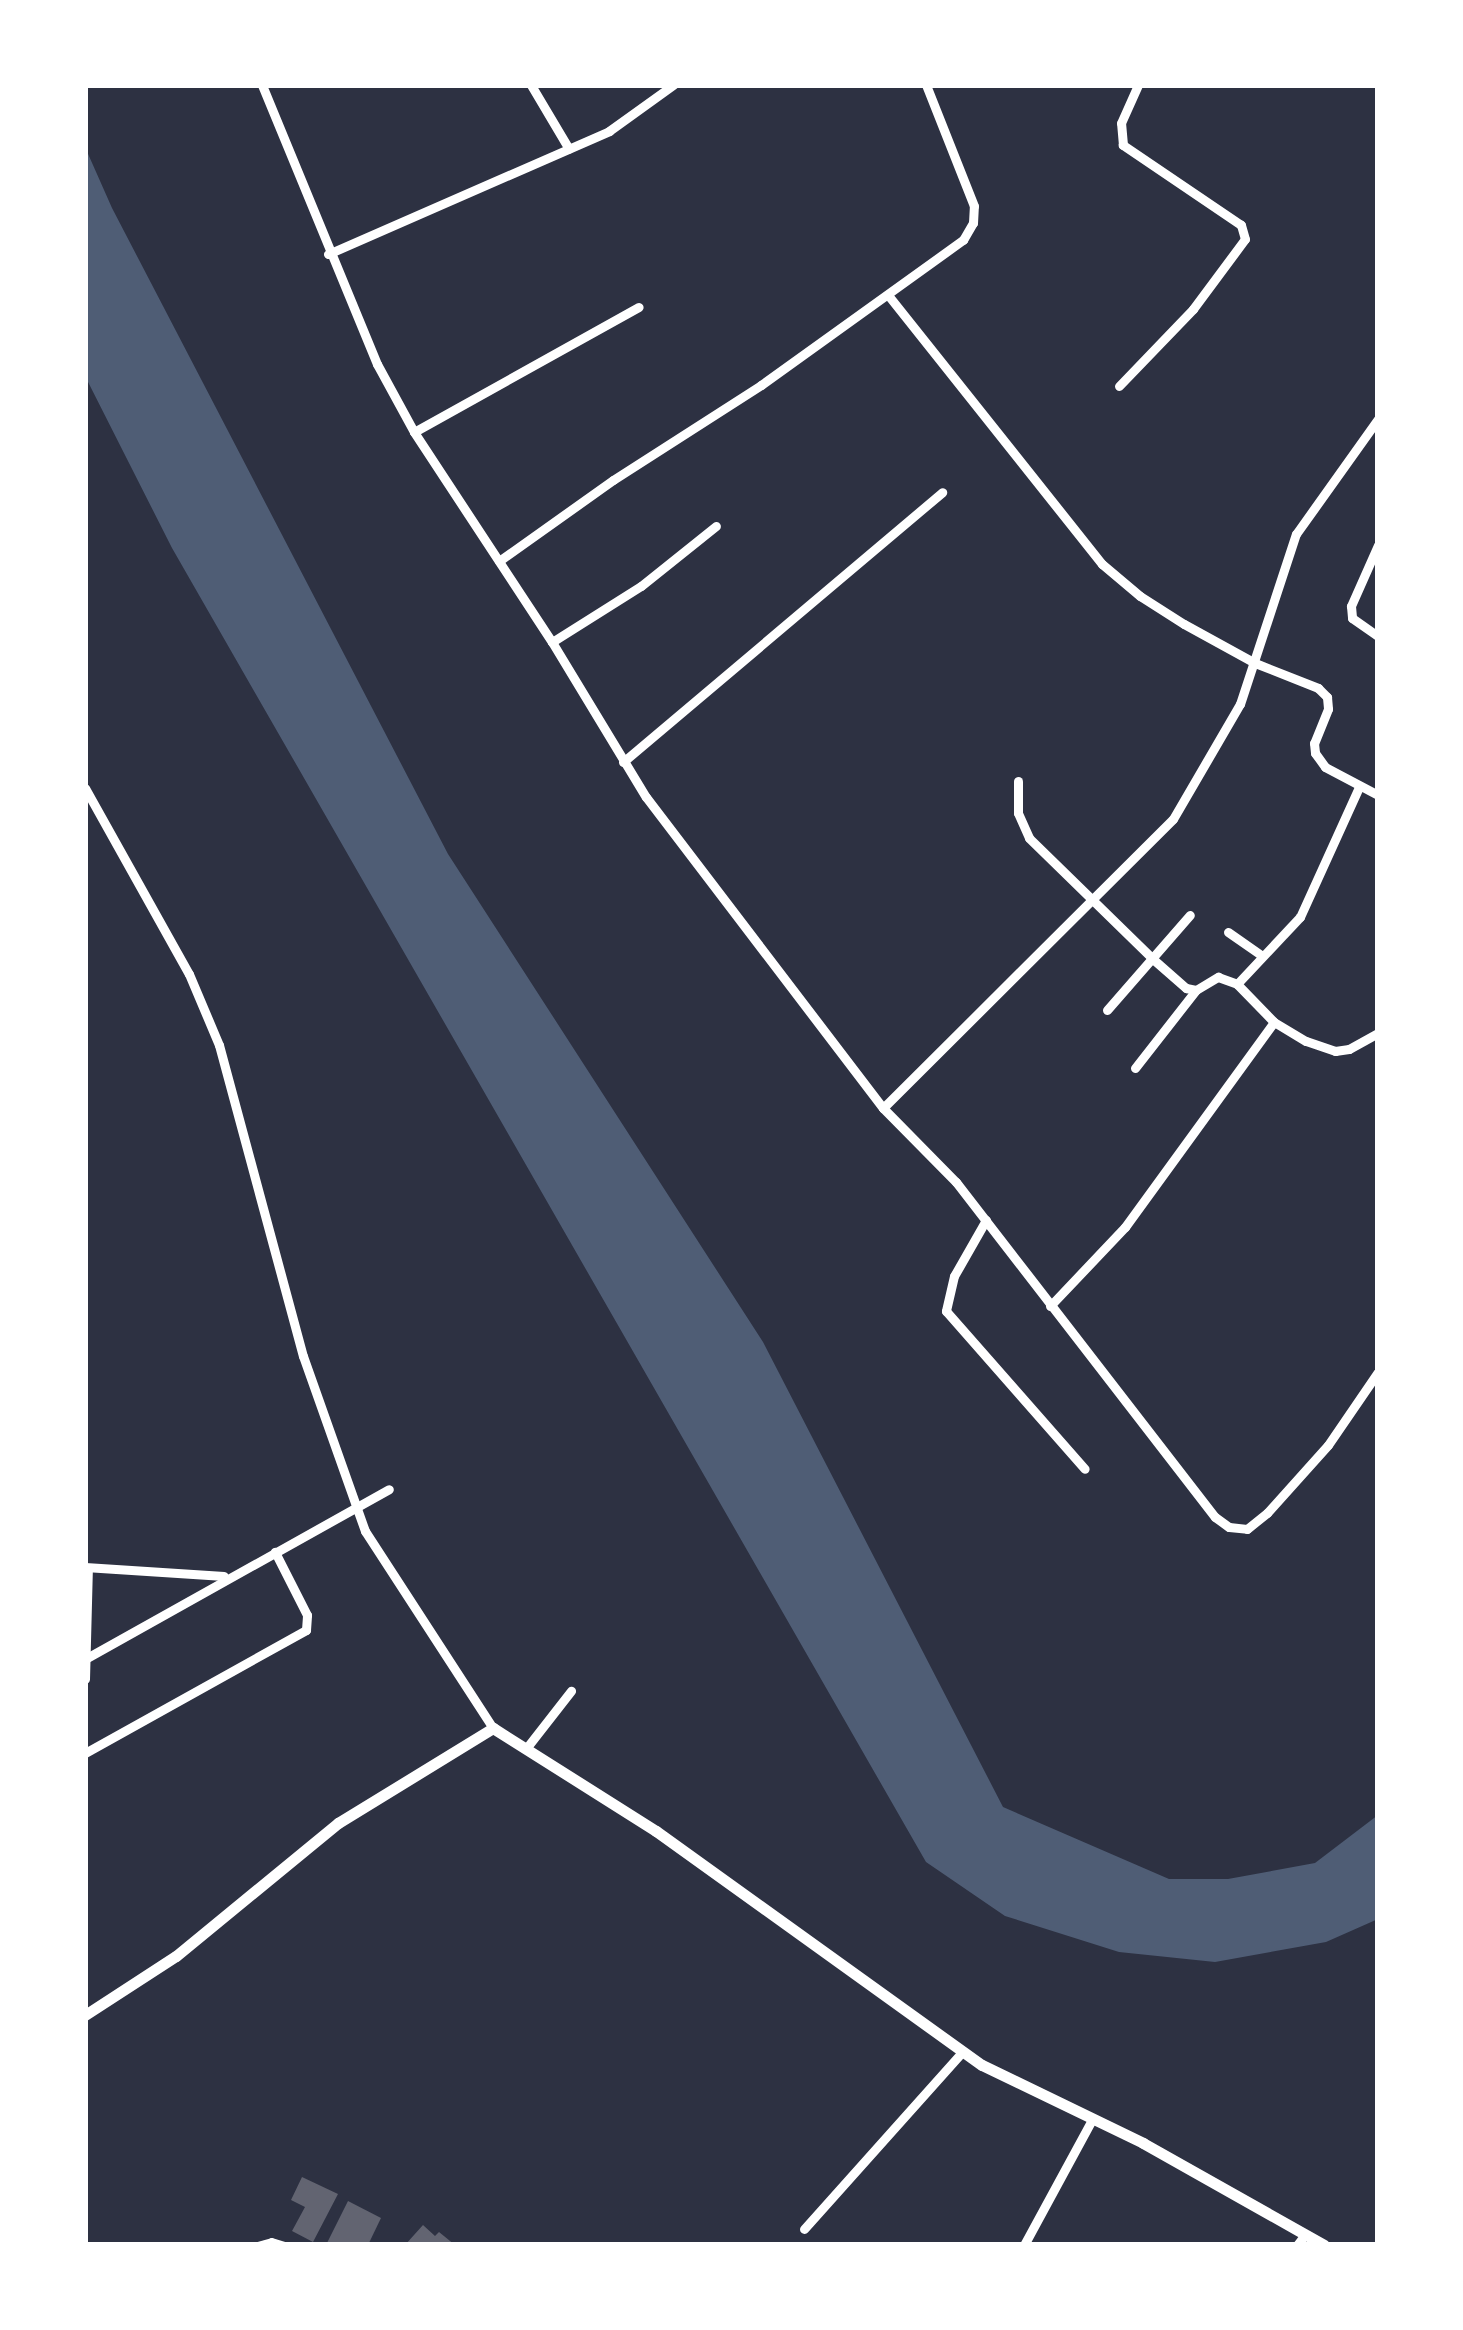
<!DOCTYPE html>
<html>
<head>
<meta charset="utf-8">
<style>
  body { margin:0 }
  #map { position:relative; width:1463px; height:2330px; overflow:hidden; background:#2d3142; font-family:Figtree,sans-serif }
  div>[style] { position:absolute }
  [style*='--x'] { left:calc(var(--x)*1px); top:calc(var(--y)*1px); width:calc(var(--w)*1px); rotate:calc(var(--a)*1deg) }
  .water>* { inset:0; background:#4f5d75 }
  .building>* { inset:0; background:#626471 }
  .service>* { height:5px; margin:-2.5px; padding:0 2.5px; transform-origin:2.5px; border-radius:2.5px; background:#fff }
  .minor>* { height:9px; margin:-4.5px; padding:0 4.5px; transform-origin:4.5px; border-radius:4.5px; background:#fff }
  .tertiary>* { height:11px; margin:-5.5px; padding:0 5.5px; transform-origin:5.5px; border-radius:5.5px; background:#fff }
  span { translate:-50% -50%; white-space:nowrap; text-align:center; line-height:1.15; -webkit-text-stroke:10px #fff; paint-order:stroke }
  .frame { position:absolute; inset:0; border:88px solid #fff; pointer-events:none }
</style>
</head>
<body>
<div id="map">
  <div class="water">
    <i style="clip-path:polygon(85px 147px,112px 208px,448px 854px,763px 1342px,1003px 1807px,1169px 1879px,1228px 1879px,1315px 1863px,1378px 1815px,1378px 1919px,1326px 1942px,1215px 1962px,1119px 1952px,1005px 1916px,926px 1862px,172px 548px,85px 376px)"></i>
  </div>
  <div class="building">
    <i style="clip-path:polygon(302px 2177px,338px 2194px,313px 2242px,292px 2231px,305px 2207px,291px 2200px)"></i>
    <i style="clip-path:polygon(348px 2201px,381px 2218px,368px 2245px,326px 2245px)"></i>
    <i style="clip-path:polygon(423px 2225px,435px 2236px,439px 2232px,455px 2245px,405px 2245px)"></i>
  </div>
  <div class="service">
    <i style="--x:254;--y:2245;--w:18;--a:-16"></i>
    <i style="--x:271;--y:2240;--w:17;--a:17"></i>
  </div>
  <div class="minor">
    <i style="--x:262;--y:85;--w:302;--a:67.6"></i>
    <i style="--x:377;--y:364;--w:77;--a:61.4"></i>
    <i style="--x:414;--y:432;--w:251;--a:56.7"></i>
    <i style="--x:552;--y:642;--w:181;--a:58.8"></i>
    <i style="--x:646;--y:797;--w:391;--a:52.7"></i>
    <i style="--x:883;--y:1108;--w:104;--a:45.4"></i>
    <i style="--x:956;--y:1182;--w:423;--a:52.3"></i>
    <i style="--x:1215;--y:1517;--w:17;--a:36"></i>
    <i style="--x:1229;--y:1527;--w:18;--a:6"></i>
    <i style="--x:1247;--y:1529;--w:26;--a:-39"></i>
    <i style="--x:1267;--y:1513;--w:91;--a:-48.1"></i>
    <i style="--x:1328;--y:1445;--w:88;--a:-55.6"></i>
    <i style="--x:531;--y:85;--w:74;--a:59.3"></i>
    <i style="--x:328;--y:254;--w:307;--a:-23.6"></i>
    <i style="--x:609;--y:131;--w:79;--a:-35.7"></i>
    <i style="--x:888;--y:295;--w:344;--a:51.5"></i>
    <i style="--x:1102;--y:564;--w:50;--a:40.1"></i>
    <i style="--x:1140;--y:596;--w:52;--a:32.5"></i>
    <i style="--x:1184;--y:624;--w:81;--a:28.8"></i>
    <i style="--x:1255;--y:663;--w:68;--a:21.6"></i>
    <i style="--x:1318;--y:688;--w:13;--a:45"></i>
    <i style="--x:1327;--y:697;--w:12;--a:85"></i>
    <i style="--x:1328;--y:709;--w:37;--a:112"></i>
    <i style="--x:1314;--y:743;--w:10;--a:84"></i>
    <i style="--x:1315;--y:753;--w:17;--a:54"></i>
    <i style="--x:1325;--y:767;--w:60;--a:27.8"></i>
    <i style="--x:1119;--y:386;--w:107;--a:-46.1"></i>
    <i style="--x:1193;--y:309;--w:87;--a:-53.4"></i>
    <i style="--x:1245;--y:239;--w:15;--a:-106"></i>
    <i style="--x:1241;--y:225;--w:143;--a:-145.9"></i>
    <i style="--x:1123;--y:145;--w:22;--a:-95"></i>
    <i style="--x:1121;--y:123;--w:42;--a:-65.9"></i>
    <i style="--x:414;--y:432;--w:257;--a:-29.1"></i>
    <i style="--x:1378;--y:545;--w:67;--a:113.9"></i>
    <i style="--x:1351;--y:606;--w:12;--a:85"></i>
    <i style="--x:1352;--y:618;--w:32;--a:35"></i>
    <i style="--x:499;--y:561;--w:140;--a:-35.4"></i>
    <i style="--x:613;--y:480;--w:176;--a:-32.7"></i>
    <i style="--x:761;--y:385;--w:249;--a:-35.7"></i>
    <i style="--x:963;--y:240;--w:20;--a:-60"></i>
    <i style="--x:973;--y:223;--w:17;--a:-87"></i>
    <i style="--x:974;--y:206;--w:130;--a:-111.6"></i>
    <i style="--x:552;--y:642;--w:105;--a:-32.2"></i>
    <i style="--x:641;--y:586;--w:96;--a:-38.7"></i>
    <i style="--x:623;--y:762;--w:418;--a:-40.2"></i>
    <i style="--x:1018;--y:781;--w:32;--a:90"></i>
    <i style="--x:1018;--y:813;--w:27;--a:66"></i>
    <i style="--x:1029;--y:838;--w:175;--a:44.3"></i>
    <i style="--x:1154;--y:960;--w:43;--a:41.2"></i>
    <i style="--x:1186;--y:988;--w:10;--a:11"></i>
    <i style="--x:85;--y:788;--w:213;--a:60.8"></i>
    <i style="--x:189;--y:974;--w:77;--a:67.1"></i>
    <i style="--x:219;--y:1045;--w:322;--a:74.9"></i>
    <i style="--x:303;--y:1356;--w:186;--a:70.5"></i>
    <i style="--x:365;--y:1531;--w:235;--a:57"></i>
    <i style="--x:1228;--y:932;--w:40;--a:34.9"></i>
    <i style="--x:1237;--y:984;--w:92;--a:-46.8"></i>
    <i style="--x:1300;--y:917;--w:143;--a:-65.6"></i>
    <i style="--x:1107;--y:1010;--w:126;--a:-48.9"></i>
    <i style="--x:1135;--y:1068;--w:99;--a:-52"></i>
    <i style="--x:1196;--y:990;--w:26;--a:-31"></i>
    <i style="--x:1218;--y:977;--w:20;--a:20"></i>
    <i style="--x:1237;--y:984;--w:53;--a:45.8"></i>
    <i style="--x:1274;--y:1022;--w:37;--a:31"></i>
    <i style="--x:1306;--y:1041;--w:31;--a:19"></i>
    <i style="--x:1335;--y:1051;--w:14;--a:-8"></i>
    <i style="--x:1349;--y:1049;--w:33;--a:-29"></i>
    <i style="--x:883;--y:1108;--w:409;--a:-44.9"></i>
    <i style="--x:1173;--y:819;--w:133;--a:-59.8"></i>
    <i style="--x:1240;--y:704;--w:179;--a:-71.8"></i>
    <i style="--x:1296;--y:534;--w:141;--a:-54.5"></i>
    <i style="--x:986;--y:1220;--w:64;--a:119.7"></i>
    <i style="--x:954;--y:1276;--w:36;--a:103"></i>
    <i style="--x:946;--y:1311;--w:210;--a:48.7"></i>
    <i style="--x:1050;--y:1306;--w:109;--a:-46.5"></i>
    <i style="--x:1125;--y:1227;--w:253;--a:-54"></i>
    <i style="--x:85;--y:1567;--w:139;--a:3.7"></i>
    <i style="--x:85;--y:1659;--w:348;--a:-29.2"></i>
    <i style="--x:85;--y:1679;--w:111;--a:-88.5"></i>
    <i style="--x:528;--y:1746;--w:70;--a:-52"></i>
    <i style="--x:85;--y:1753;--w:253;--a:-29.1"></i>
    <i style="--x:306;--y:1630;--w:15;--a:-86"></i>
    <i style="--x:307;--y:1615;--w:71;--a:-116.9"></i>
    <i style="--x:804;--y:2229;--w:237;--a:-48.2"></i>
    <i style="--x:1024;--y:2245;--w:142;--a:-61.5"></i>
    <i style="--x:1297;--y:2245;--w:11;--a:-52"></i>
  </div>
  <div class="tertiary">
    <i style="--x:85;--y:2015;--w:108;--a:-33"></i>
    <i style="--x:176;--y:1956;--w:210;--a:-39.4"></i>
    <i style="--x:338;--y:1823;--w:182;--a:-31.5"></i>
    <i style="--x:493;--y:1728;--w:193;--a:32.3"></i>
    <i style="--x:656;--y:1831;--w:401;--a:35.7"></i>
    <i style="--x:982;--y:2065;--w:179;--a:25.8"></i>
    <i style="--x:1143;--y:2143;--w:208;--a:29.4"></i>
  </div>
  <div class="frame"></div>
</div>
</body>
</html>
